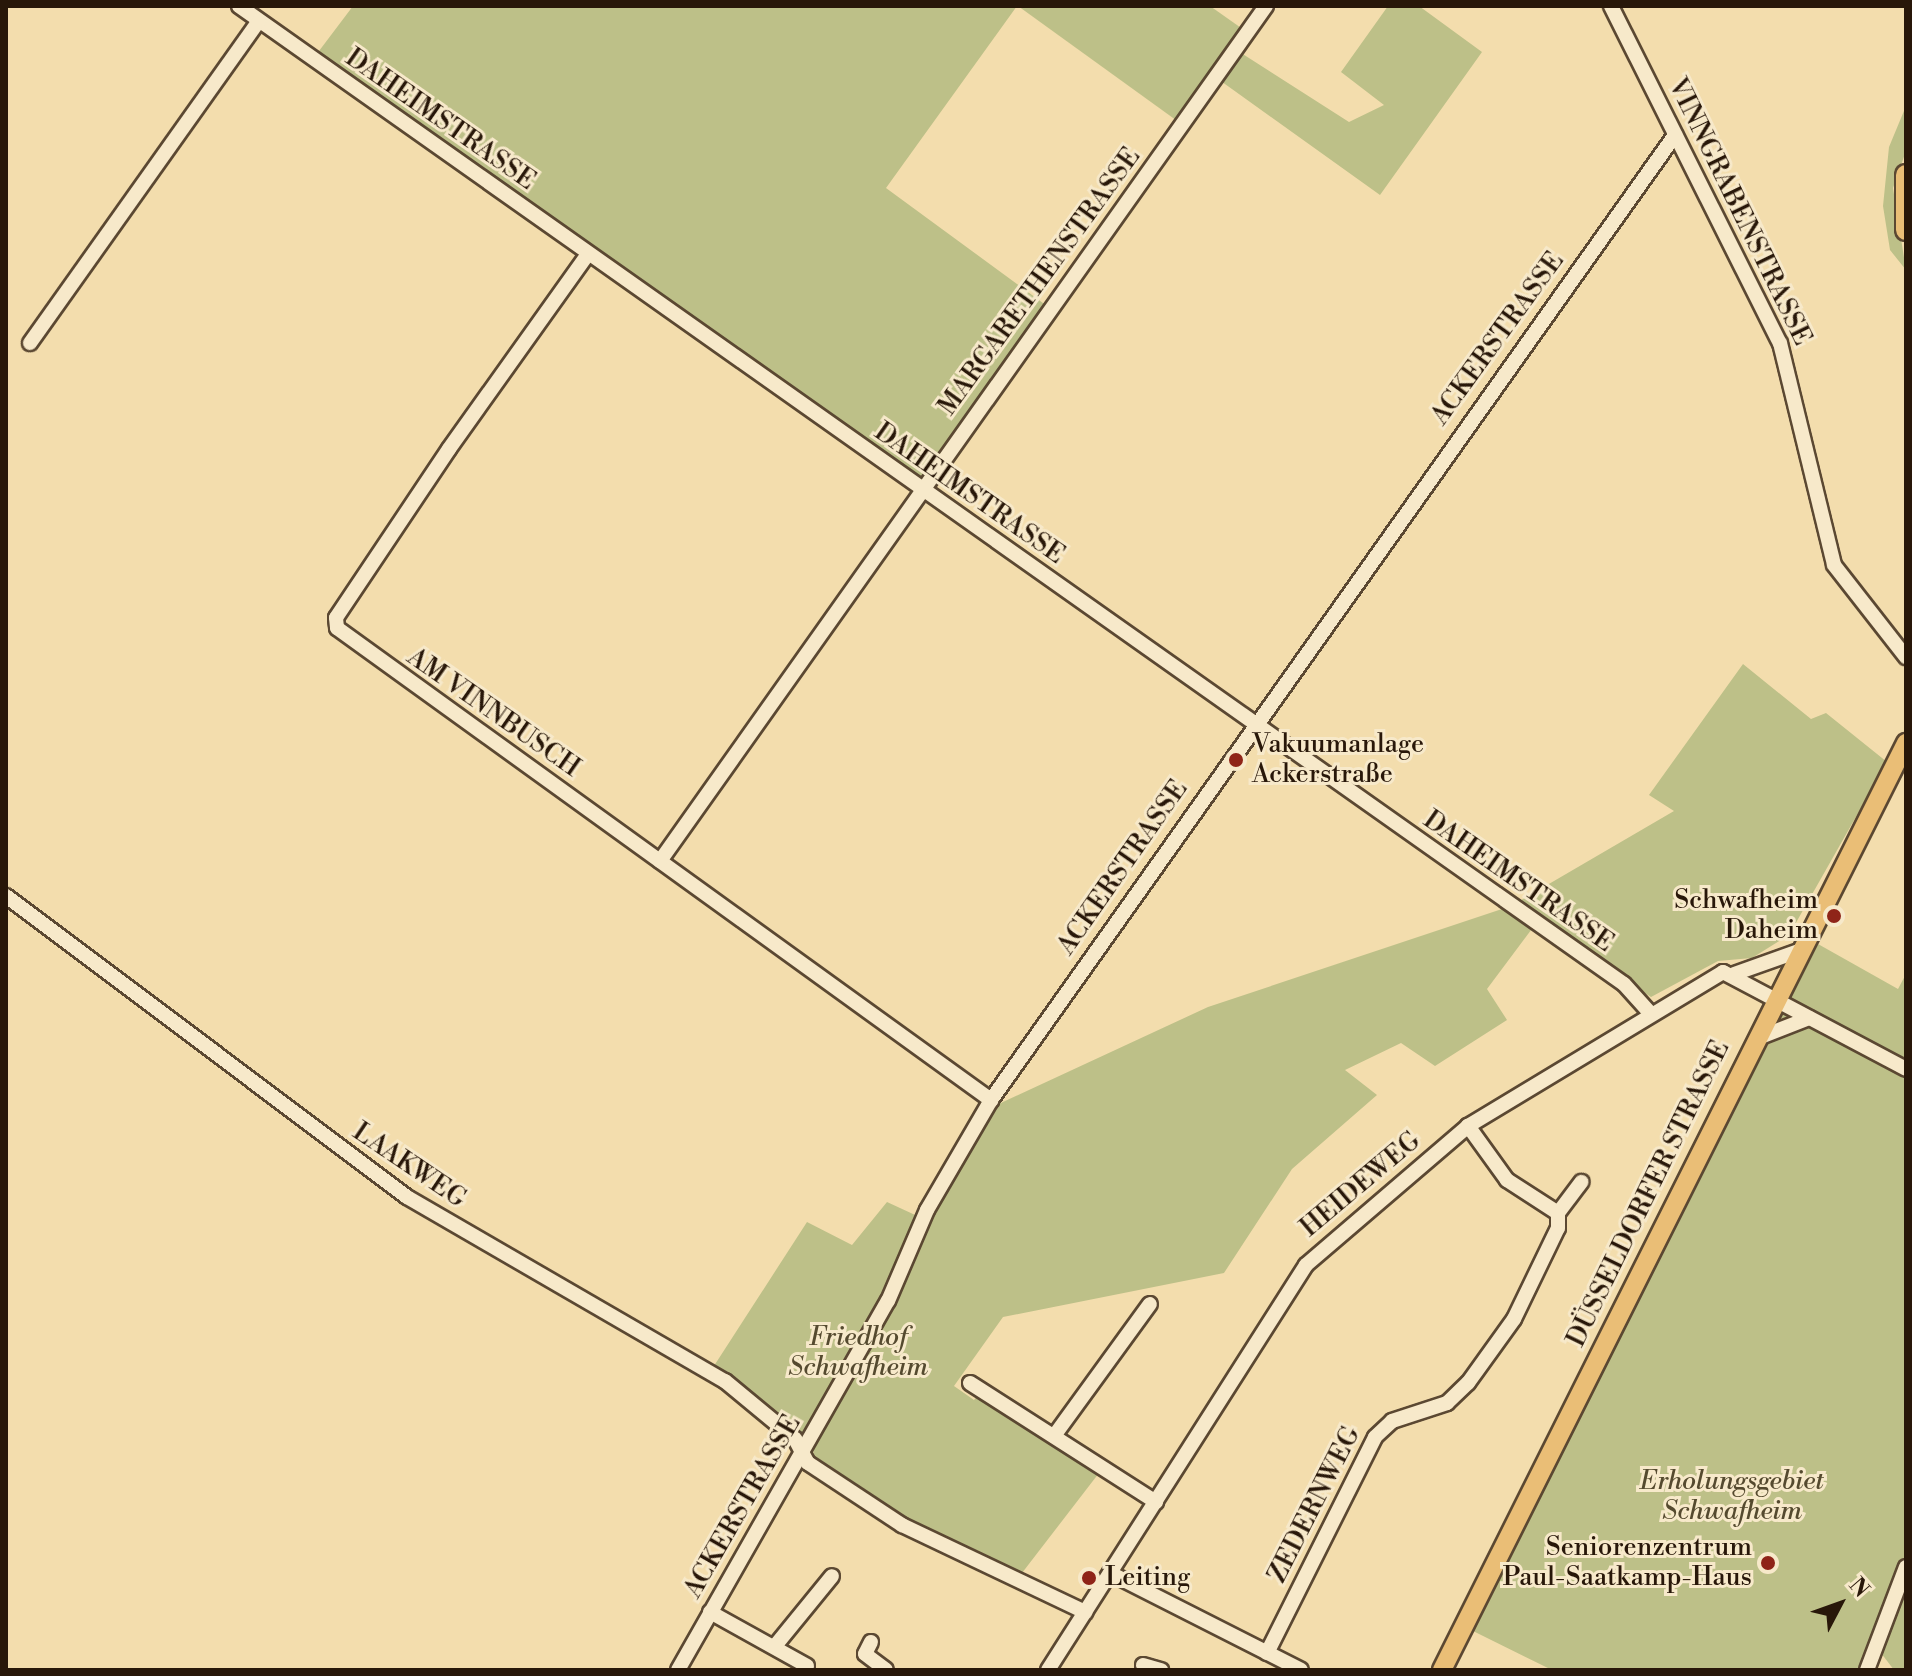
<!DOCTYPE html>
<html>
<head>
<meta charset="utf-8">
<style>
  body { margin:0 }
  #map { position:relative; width:1912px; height:1676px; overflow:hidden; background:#f3ddad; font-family:"Libre Bodoni",serif }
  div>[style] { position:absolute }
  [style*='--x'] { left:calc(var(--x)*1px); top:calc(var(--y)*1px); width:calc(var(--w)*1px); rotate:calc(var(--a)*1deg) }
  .green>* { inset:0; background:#bdc088 }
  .roads { filter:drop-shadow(2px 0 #5b4832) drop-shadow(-2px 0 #5b4832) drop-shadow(0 2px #5b4832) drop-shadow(0 -2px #5b4832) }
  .minor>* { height:14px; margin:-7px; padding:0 7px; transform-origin:7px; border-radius:7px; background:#f7e9ca }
  .major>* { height:18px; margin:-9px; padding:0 9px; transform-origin:9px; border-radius:9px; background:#eabe76 }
  .highway>* { height:20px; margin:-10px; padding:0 10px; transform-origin:10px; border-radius:10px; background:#eabe76 }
  .dots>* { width:22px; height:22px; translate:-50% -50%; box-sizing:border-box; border:4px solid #f7e9ca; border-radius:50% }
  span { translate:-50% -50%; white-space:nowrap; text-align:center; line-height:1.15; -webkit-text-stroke:6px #f7e9ca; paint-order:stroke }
  .street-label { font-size:26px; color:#281709 }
  .poi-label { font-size:26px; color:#281709 }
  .left { translate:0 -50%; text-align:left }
  .right { translate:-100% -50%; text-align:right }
  .park-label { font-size:26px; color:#554a2f; font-style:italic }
  .frame { position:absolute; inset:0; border:8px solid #281709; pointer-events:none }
  .north { position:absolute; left:1800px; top:1564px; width:80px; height:80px; -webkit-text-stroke:6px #f7e9ca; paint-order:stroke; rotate:49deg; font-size:22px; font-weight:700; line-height:32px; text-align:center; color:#281709 }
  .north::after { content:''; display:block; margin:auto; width:28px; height:36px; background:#281709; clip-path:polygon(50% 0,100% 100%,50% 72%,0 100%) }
</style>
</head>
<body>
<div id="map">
  <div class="green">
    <i style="clip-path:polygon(353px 6px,1017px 6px,886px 188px,1047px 306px,923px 481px,322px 58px,319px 51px)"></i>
    <i style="clip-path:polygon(1018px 6px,1210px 6px,1244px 30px,1180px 123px)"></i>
    <i style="clip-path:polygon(1388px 6px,1419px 6px,1482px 52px,1380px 195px,1218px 79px,1238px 51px,1349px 122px,1384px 105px,1341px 72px)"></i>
    <i style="clip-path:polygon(1906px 106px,1906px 151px,1893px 188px,1906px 270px,1890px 250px,1883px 206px,1889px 147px)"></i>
    <i style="clip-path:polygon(1743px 664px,1811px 719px,1826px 713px,1887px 762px,1789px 935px,1752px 958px,1718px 961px,1651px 997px,1537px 922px,1487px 989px,1507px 1020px,1435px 1066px,1401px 1043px,1345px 1070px,1377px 1095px,1292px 1169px,1224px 1273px,1003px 1317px,954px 1386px,974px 1400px,979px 1394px,1099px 1473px,1022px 1573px,895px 1515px,814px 1460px,813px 1445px,712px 1369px,807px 1222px,852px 1245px,887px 1202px,926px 1220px,990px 1108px,1208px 1007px,1511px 906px,1674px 811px,1649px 795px)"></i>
    <i style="clip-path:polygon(1818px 944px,1898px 989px,1906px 974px,1906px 1670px,1894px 1670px,1881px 1653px,1873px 1670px,1552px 1670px,1473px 1631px)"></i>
  </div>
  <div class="roads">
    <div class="minor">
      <i style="--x:239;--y:6;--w:1695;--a:35.23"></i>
      <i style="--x:1624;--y:984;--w:36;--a:48"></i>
      <i style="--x:1611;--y:6;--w:377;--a:63.4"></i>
      <i style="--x:1780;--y:343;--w:228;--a:76.3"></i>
      <i style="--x:1834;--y:565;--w:117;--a:52"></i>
      <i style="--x:588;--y:254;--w:239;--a:125.5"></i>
      <i style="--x:449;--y:449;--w:203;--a:123.8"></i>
      <i style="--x:336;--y:618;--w:10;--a:84"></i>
      <i style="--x:337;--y:628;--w:807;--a:35.82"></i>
      <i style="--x:30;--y:343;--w:395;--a:-54.6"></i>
      <i style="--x:660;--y:861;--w:1048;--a:-54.67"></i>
      <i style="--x:6;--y:896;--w:501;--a:36.89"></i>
      <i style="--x:407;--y:1197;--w:367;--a:30.1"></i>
      <i style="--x:725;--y:1381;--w:91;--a:39.6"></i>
      <i style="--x:795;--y:1439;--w:27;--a:62"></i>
      <i style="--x:808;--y:1463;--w:113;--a:33.4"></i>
      <i style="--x:902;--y:1525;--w:203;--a:25.4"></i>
      <i style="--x:1734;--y:974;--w:69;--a:-19.5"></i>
      <i style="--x:1758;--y:1038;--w:55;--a:-21.4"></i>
      <i style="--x:1558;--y:1213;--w:39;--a:-53"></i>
      <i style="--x:970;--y:1383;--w:221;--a:32.6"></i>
      <i style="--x:1054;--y:1436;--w:163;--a:-54"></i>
      <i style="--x:1110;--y:1573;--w:214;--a:26.9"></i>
      <i style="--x:710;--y:1612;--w:111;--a:29.1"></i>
      <i style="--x:871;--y:1642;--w:13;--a:117"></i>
      <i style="--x:865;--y:1654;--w:26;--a:37"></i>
      <i style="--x:775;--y:1646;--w:90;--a:-50.8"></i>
      <i style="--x:1267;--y:1653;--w:241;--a:-63.4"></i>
      <i style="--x:1375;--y:1437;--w:23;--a:-43"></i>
      <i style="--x:1392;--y:1421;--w:58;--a:-18.1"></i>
      <i style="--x:1447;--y:1403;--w:29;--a:-44"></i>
      <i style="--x:1468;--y:1383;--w:79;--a:-54.3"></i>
      <i style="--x:1514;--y:1319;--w:101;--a:-64.2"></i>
      <i style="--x:1558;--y:1228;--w:15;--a:-90"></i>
      <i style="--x:1558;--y:1213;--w:61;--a:-147.1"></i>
      <i style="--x:1507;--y:1180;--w:67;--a:-125.8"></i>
      <i style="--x:1143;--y:1665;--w:19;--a:16"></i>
      <i style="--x:678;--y:1670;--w:425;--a:-60.4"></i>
      <i style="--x:888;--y:1301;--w:99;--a:-66.8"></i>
      <i style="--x:927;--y:1210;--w:127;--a:-59.8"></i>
      <i style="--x:991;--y:1100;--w:1183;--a:-54.67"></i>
      <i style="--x:1048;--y:1670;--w:480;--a:-57.5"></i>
      <i style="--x:1306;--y:1265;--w:213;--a:-40.6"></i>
      <i style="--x:1468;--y:1126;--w:298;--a:-31.1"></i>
      <i style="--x:1723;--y:972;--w:207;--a:27.9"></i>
      <i style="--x:1867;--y:1670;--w:110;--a:-69.3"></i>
    </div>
    <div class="major">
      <i style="--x:1442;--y:1670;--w:1037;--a:-63.41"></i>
    </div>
    <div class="highway">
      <i style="--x:1906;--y:175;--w:55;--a:90"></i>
    </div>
  </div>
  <div class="dots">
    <i style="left:1236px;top:760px;background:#8f2418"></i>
    <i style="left:1834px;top:916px;background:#8f2418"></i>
    <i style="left:1768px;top:1563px;background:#8f2418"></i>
    <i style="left:1089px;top:1578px;background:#8f2418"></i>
  </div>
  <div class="street-label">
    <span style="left:440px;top:120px;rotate:35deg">DAHEIMSTRASSE</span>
    <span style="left:1739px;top:212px;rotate:64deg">VINNGRABENSTRASSE</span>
    <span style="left:1040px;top:282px;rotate:-54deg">MARGARETHENSTRASSE</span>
    <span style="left:1498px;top:339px;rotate:-54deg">ACKERSTRASSE</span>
    <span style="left:969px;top:494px;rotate:35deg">DAHEIMSTRASSE</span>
    <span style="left:493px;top:713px;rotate:35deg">AM VINNBUSCH</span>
    <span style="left:1123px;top:868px;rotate:-55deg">ACKERSTRASSE</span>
    <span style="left:1518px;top:882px;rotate:35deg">DAHEIMSTRASSE</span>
    <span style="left:409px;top:1166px;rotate:34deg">LAAKWEG</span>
    <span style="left:1361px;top:1185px;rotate:-40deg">HEIDEWEG</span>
    <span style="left:1649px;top:1194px;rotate:-64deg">DÜSSELDORFER STRASSE</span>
    <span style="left:1315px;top:1505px;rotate:-63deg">ZEDERNWEG</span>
    <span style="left:743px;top:1507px;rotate:-60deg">ACKERSTRASSE</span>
  </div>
  <div class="poi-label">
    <span class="left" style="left:1252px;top:760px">Vakuumanlage<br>Ackerstraße</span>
    <span class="right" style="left:1818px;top:916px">Schwafheim<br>Daheim</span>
    <span class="right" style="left:1752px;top:1563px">Seniorenzentrum<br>Paul-Saatkamp-Haus</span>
    <span class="left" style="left:1105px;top:1578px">Leiting</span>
  </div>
  <div class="park-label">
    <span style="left:858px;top:1353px">Friedhof<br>Schwafheim</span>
    <span style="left:1732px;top:1497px">Erholungsgebiet<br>Schwafheim</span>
  </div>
  <div class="frame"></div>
  <div class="north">N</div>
</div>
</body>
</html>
